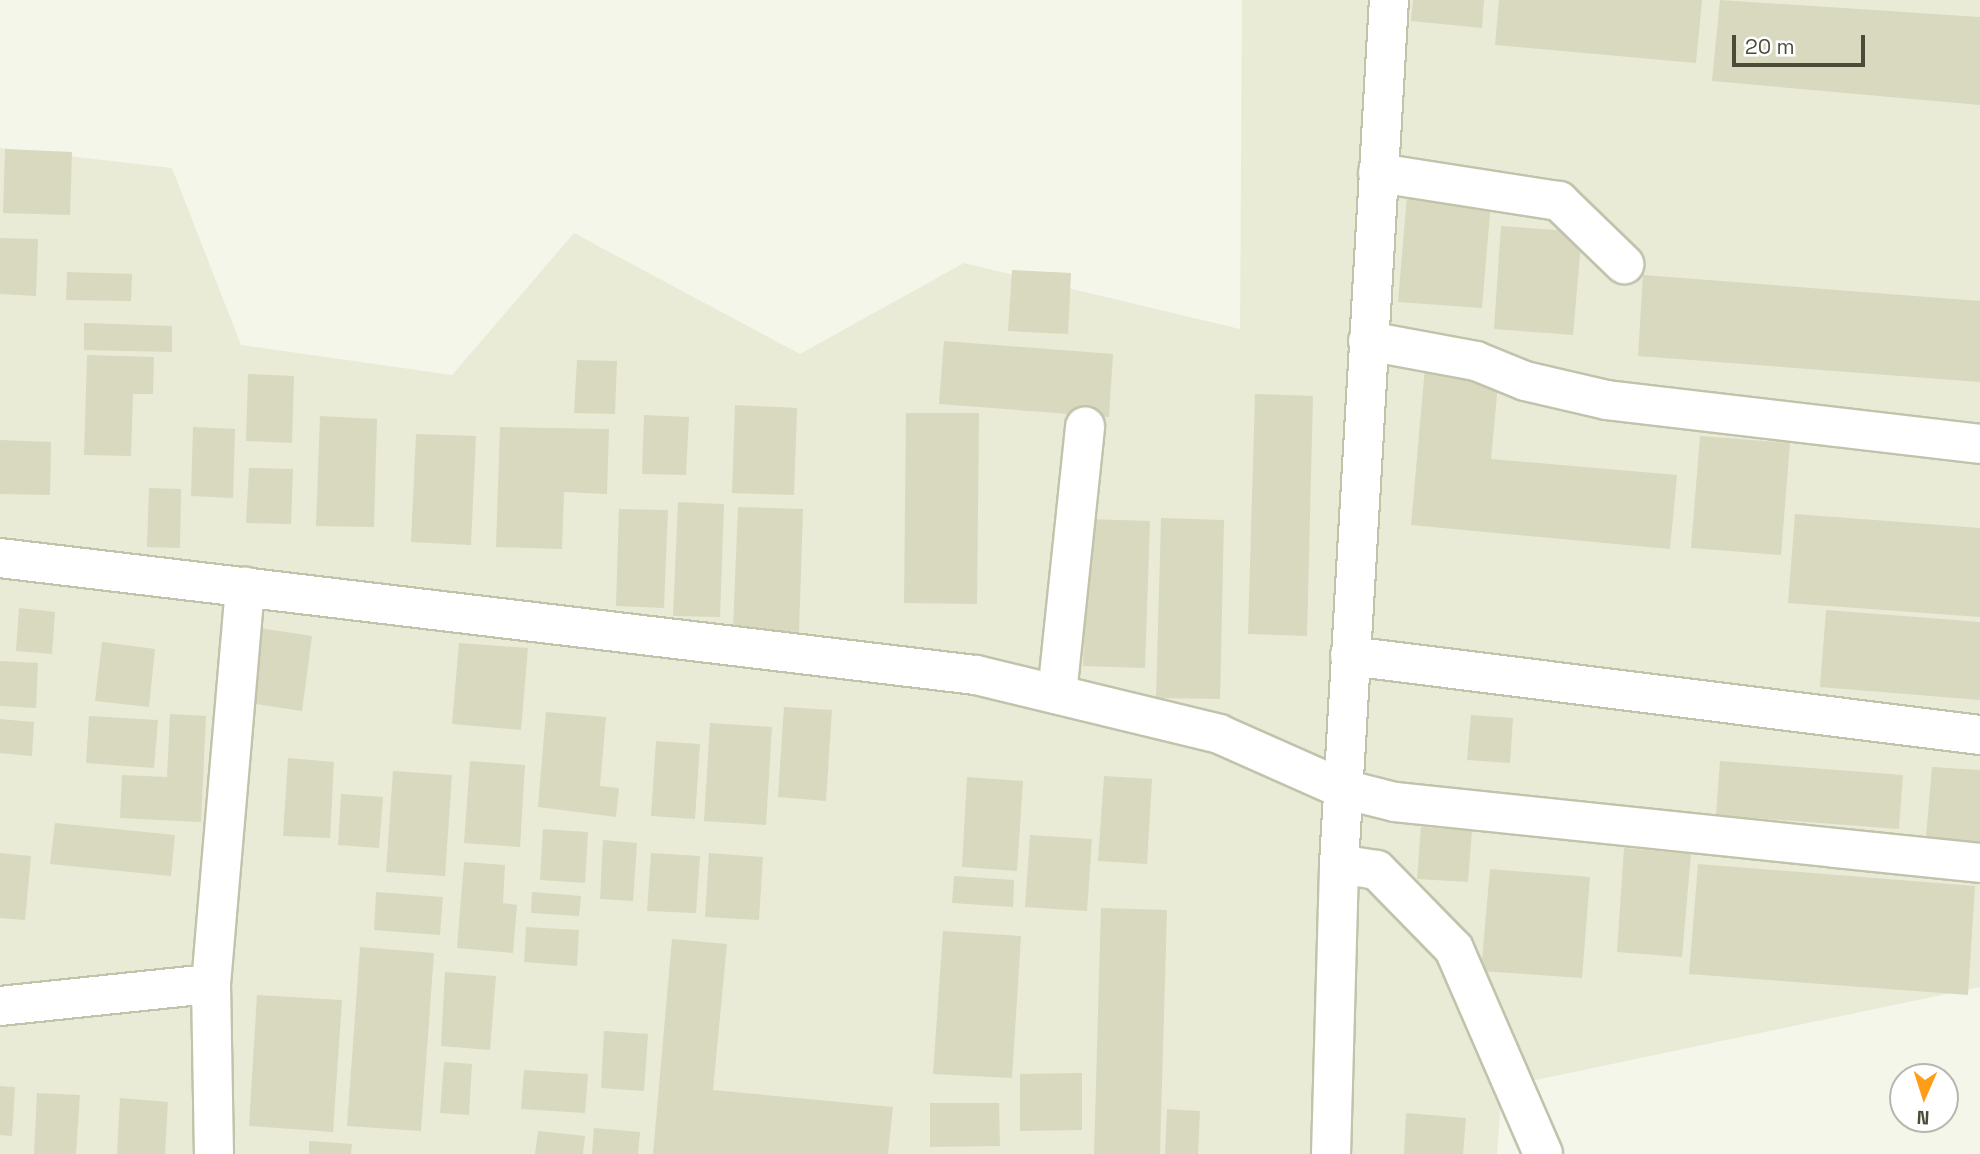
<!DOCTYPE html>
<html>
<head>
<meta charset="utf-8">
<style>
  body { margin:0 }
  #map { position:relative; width:1980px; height:1154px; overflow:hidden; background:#f5f6ea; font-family:"Space Grotesk",sans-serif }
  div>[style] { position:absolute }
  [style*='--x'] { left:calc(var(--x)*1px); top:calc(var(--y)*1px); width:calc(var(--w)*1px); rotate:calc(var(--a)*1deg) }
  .residential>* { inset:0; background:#e9ebd7 }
  .building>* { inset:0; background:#d8d9be }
  .roads { filter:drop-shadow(2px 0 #c1c3ab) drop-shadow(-2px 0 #c1c3ab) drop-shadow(0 2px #c1c3ab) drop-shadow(0 -2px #c1c3ab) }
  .minor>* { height:38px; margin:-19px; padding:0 19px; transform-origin:19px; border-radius:19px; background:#fff }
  span { translate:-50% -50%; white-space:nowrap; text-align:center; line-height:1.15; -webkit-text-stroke:5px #fff; paint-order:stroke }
  .north { position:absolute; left:1889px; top:1063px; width:70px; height:70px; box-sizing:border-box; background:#fff; border:2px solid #b7b7af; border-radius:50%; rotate:183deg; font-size:19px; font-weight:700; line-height:28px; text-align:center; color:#4b4b37 }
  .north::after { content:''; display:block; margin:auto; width:24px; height:32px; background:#ff9d18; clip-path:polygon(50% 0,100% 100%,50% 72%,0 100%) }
  .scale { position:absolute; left:1732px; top:35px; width:133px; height:32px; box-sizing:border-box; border:4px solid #4b4b37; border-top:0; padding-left:9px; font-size:21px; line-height:24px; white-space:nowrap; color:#4b4b37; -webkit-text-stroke:5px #fff; paint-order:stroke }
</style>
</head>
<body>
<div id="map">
  <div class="residential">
    <i style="clip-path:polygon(1242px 0,1980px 0,1980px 987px,1502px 1087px,1497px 1154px,0 1154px,0 148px,172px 168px,241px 345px,452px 375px,574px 233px,800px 354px,964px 263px,1240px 329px)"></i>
  </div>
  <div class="building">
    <i style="clip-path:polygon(1413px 0,1484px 0,1482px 28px,1411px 21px)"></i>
    <i style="clip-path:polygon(1499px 0,1702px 0,1696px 63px,1495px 45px)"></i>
    <i style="clip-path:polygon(1720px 0,1980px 17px,1980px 105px,1712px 81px)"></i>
    <i style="clip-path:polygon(5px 149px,72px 152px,70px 215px,3px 213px)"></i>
    <i style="clip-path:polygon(1407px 196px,1491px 202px,1482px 308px,1398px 302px)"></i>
    <i style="clip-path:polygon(1501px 226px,1582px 232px,1573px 335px,1494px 329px)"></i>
    <i style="clip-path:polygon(0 238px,38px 239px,36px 296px,0 294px)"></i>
    <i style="clip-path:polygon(1012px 270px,1071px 273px,1068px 334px,1008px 331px)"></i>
    <i style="clip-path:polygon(67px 272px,132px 274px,131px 301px,66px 300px)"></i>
    <i style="clip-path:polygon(1643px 275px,1980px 301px,1980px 382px,1638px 356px)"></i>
    <i style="clip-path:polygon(84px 323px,172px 326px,172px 352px,84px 350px)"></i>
    <i style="clip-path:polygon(944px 341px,1113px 354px,1109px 417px,939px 404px)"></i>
    <i style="clip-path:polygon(87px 355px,154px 357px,153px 394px,133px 394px,131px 456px,84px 455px)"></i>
    <i style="clip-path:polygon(577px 360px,617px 361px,615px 414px,574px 413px)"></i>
    <i style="clip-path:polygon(1425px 367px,1499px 374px,1491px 459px,1677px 475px,1670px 549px,1411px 525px)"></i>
    <i style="clip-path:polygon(248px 374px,294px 376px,292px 443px,246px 441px)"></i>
    <i style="clip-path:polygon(1255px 394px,1313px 396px,1307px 636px,1248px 634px)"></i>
    <i style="clip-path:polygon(735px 405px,797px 408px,794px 495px,732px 493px)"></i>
    <i style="clip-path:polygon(906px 413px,979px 413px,977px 604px,904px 603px)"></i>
    <i style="clip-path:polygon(644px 415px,689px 417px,686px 475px,642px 474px)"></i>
    <i style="clip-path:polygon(320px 416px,377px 419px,374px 527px,316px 526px)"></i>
    <i style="clip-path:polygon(193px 427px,235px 429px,233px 498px,191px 496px)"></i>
    <i style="clip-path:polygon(500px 427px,609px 429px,607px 494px,564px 492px,562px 549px,496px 547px)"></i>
    <i style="clip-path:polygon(416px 434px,476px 436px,471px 545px,411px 542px)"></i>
    <i style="clip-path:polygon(1700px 436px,1790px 443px,1781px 555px,1691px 548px)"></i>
    <i style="clip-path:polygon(0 440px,51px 442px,50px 495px,0 494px)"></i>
    <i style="clip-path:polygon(249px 468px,293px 469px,291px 524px,246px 523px)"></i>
    <i style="clip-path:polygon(149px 488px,181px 489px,180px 548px,147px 547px)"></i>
    <i style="clip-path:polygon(678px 502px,724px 504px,720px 617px,673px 616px)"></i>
    <i style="clip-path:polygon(738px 507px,803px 509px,799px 632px,733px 629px)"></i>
    <i style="clip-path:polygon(619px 509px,668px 510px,664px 608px,616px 606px)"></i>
    <i style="clip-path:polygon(1795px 514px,1980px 528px,1980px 617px,1788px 603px)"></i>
    <i style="clip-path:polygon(1161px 518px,1224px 520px,1220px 699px,1156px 698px)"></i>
    <i style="clip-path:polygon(1088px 519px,1150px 521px,1145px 668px,1083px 666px)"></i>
    <i style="clip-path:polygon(19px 608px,55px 612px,52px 654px,16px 651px)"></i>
    <i style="clip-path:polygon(1826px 610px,1980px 622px,1980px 700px,1820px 687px)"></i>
    <i style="clip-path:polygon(260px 628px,312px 636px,302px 711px,249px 703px)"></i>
    <i style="clip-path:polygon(102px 642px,155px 649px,149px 707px,95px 701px)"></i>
    <i style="clip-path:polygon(459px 643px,528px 648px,521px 730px,452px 724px)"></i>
    <i style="clip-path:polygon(0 661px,38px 663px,36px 708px,0 706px)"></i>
    <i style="clip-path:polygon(784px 707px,832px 710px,826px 801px,778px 797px)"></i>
    <i style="clip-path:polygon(546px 712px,606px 717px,600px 786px,619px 788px,616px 817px,538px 807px)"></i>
    <i style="clip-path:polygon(170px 714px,206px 716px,201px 822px,120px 818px,122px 775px,167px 777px)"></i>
    <i style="clip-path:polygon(1471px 715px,1513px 718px,1510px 763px,1467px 760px)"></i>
    <i style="clip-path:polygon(89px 716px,158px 720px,154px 768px,86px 763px)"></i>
    <i style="clip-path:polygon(0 719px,34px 722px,32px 756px,0 753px)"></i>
    <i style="clip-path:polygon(710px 723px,772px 727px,766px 825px,704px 821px)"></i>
    <i style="clip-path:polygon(656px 741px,700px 744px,695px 819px,651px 816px)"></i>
    <i style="clip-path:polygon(288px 758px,334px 762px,330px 838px,283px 836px)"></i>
    <i style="clip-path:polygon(470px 761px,525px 765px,520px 847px,464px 843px)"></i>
    <i style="clip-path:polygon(1720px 761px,1903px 775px,1899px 829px,1716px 815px)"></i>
    <i style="clip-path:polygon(1932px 767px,1980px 770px,1980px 853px,1925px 849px)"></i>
    <i style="clip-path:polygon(393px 771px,452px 775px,445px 876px,386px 872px)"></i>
    <i style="clip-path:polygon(1104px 776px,1152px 779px,1147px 864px,1098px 861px)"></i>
    <i style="clip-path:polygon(967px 777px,1023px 781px,1017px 871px,962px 867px)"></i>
    <i style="clip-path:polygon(341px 794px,383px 797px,379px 848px,338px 845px)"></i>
    <i style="clip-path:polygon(55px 823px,175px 835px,171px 876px,50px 864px)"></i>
    <i style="clip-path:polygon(1421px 827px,1472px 831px,1468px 882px,1417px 879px)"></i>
    <i style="clip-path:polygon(543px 829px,588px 832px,585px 883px,540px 880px)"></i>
    <i style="clip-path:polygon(1030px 835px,1092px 839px,1087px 911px,1025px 907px)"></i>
    <i style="clip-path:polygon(603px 840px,637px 843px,633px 901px,600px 899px)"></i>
    <i style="clip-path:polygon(1624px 848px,1691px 854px,1682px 957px,1617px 952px)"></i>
    <i style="clip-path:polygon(0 853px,31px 856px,25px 920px,0 918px)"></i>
    <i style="clip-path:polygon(651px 853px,700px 856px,696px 913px,647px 911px)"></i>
    <i style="clip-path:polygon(709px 853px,763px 857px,759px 920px,705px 917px)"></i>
    <i style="clip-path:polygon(464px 862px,505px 865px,503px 903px,517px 905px,513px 953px,457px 948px)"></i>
    <i style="clip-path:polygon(1698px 864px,1975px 886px,1968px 995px,1689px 974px)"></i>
    <i style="clip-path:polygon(1490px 869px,1590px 877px,1582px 978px,1481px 971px)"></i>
    <i style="clip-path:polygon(954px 876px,1014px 880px,1013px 907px,952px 903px)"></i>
    <i style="clip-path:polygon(376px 892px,443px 897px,440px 935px,374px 930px)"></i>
    <i style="clip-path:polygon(532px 892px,581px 896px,579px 916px,531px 913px)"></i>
    <i style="clip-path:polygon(1101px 908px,1167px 910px,1160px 1154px,1094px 1154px)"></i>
    <i style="clip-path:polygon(526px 927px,579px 930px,577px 966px,524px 962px)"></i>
    <i style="clip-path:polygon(943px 931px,1021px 936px,1012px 1078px,933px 1074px)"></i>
    <i style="clip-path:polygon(672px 939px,727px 944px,713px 1090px,893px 1107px,888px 1154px,653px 1154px)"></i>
    <i style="clip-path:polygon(360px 947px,434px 953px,421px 1131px,347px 1126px)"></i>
    <i style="clip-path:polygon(445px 972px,496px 976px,490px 1050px,441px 1046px)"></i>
    <i style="clip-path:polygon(257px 995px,342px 1000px,333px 1132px,249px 1126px)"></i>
    <i style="clip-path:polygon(604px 1031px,648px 1034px,644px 1091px,601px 1088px)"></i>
    <i style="clip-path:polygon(444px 1062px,472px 1064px,469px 1115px,440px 1113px)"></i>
    <i style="clip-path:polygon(524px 1070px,588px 1074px,585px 1113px,521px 1109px)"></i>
    <i style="clip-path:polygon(1082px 1073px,1082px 1130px,1020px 1131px,1020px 1074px)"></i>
    <i style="clip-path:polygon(0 1086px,15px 1087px,12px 1136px,0 1135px)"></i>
    <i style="clip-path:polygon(37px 1093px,80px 1095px,76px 1154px,34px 1154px)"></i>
    <i style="clip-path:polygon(120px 1098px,168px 1102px,165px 1154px,117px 1154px)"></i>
    <i style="clip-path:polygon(930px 1103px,999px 1103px,1000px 1146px,930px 1147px)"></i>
    <i style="clip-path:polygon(1167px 1109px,1200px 1111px,1198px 1154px,1165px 1154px)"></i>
    <i style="clip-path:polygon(1406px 1113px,1466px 1118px,1463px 1154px,1404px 1154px)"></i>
    <i style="clip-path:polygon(594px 1128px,640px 1132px,638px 1154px,592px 1154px)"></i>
    <i style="clip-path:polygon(538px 1131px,585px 1136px,583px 1154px,535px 1154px)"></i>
    <i style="clip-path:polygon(309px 1141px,352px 1144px,351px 1154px,309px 1154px)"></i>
  </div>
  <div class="roads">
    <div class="minor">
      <i style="--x:1378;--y:173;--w:183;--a:8.8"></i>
      <i style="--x:1559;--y:201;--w:91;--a:44.1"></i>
      <i style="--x:1368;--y:341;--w:110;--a:10.5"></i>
      <i style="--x:1476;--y:361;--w:53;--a:22.2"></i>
      <i style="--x:1525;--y:381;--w:84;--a:13"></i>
      <i style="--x:1607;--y:400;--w:376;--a:6.7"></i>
      <i style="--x:0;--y:558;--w:983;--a:6.84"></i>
      <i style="--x:976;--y:675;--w:250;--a:13.6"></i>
      <i style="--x:1219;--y:734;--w:136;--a:23.9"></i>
      <i style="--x:1343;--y:789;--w:54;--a:14"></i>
      <i style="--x:1395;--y:802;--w:588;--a:5.95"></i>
      <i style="--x:1350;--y:656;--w:635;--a:7.15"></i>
      <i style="--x:1057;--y:694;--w:269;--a:-84"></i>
      <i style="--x:1339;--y:864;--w:38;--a:9"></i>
      <i style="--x:1377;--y:870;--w:110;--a:45.7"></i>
      <i style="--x:1454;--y:949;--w:223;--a:66.5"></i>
      <i style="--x:211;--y:984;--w:399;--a:-85.1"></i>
      <i style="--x:0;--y:1006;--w:212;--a:-6"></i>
      <i style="--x:211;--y:984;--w:170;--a:89"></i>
      <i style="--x:1331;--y:1154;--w:290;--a:-88.4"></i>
      <i style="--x:1339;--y:864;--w:865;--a:-86.69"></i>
    </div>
  </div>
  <div class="north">N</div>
  <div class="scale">20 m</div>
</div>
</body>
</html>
